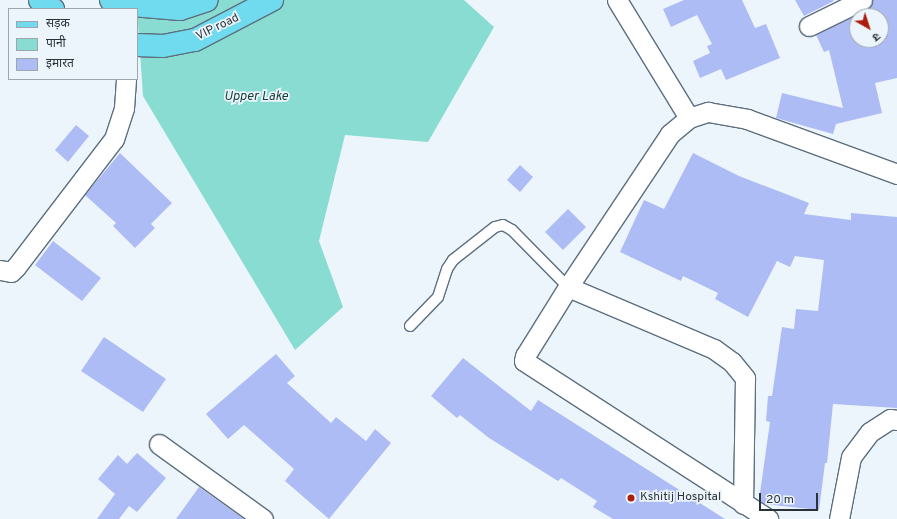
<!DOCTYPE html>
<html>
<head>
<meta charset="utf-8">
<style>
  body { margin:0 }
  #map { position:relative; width:897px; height:519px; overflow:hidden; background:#edf5fc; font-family:Overpass,"Noto Sans Devanagari",sans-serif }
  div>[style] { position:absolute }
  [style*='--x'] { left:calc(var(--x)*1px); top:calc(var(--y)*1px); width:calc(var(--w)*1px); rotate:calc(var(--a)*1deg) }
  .water>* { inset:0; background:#89dcd2 }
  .building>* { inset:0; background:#aebcf5 }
  .roads { filter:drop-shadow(1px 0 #5d6f7f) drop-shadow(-1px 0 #5d6f7f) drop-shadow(0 1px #5d6f7f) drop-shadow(0 -1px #5d6f7f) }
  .lane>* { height:10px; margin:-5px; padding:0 5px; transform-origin:5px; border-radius:5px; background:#fff }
  .street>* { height:19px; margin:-9.5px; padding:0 9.5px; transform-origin:9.5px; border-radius:9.5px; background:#fff }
  .primary>* { height:22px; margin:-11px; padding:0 11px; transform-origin:11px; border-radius:11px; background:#70dbee }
  .dots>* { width:11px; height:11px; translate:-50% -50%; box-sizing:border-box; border:2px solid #edf5fc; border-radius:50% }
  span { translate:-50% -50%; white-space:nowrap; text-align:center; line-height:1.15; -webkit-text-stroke:3.5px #edf5fc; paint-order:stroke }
  .street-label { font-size:12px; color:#2a3238 }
  .poi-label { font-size:12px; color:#2a3238 }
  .left { translate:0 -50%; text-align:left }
  .water-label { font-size:13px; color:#143c38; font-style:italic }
  .legend { position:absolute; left:8px; top:8px; width:130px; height:72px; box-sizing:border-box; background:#edf5fc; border:1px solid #9fa7ae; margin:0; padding:5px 7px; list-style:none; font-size:12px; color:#2a3238 }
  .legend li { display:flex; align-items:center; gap:8px; height:20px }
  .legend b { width:20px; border:1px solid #9fa7ae }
  .north { position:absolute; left:849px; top:8px; width:40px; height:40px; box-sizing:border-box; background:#edf5fc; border:1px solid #9fa7ae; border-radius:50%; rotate:141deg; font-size:11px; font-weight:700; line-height:16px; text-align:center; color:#2a3238 }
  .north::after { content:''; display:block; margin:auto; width:14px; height:18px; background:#ac1d0c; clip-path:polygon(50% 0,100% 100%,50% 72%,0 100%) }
  .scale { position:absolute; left:759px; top:493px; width:59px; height:18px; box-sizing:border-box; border:2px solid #2a3238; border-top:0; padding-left:5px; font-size:12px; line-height:14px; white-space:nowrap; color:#2a3238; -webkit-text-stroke:3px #edf5fc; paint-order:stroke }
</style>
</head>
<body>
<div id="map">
  <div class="water">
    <i style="clip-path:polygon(133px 0,464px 0,494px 27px,428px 142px,345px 135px,319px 241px,343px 307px,295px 350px,143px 96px,137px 9px)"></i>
  </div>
  <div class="building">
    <i style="clip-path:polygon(684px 0,742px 0,755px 28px,766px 24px,780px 58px,726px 80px,721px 69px,700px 78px,693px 61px,710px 53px,707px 46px,712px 44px,697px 15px,671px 27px,663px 9px)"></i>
    <i style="clip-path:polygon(795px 0,833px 0,834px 1px,804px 16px)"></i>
    <i style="clip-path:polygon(evenodd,873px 0,897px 0,897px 78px,875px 83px,882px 113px,836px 124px,833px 134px,776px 118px,782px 93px,843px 108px,829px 50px,824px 52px,816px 35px,867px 10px,873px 0,857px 16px,881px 16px,881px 40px,857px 40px,857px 16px)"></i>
    <i style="clip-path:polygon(76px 125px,89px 136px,68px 162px,55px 150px)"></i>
    <i style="clip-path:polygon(120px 153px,172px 203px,151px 224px,155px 228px,135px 248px,113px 226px,116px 223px,85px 195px)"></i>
    <i style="clip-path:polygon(693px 153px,739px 176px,809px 203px,804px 214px,851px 220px,851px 213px,897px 217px,897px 408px,833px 404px,827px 463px,825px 463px,819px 510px,764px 504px,759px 500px,770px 422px,766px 421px,768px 396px,772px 396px,782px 327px,794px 329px,796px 309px,818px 311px,824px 260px,795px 256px,790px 267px,777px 261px,748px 317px,715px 299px,718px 293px,683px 276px,681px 281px,620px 252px,644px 200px,664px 209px)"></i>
    <i style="clip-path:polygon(520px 165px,533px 177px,520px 192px,507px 180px)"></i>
    <i style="clip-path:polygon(568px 209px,586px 227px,563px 250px,545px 232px)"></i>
    <i style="clip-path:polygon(53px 241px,101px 278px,82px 301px,35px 265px)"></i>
    <i style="clip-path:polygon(104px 337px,166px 379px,143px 412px,81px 371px)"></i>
    <i style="clip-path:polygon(276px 354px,295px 376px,287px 383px,331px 423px,336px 417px,366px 441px,375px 429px,391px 443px,329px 519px,285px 481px,294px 469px,244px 425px,228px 439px,206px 414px)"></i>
    <i style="clip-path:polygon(463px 358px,531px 411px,538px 400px,725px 519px,613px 519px,593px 507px,597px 501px,561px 478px,558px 481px,489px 438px,460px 415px,457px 418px,431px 396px)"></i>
    <i style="clip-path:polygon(137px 453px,166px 478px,137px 512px,129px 506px,119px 519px,97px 519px,115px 494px,98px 479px,118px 455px,127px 464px)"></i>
    <i style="clip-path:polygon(199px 487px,244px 519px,176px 519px)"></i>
  </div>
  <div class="roads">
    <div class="lane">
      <i style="--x:410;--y:326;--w:40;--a:-46"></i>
      <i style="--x:438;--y:297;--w:29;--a:-72"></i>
      <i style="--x:447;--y:269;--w:11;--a:-56"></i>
      <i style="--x:453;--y:260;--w:53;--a:-38.2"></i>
      <i style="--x:495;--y:227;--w:8;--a:-14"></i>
      <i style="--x:503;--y:225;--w:10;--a:29"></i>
      <i style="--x:512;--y:230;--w:80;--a:45.5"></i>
    </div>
    <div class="street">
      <i style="--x:617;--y:0;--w:138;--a:58.6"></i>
      <i style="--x:689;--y:118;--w:20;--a:-18"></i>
      <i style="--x:708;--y:112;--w:40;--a:10"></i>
      <i style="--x:747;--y:119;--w:160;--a:20.1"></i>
      <i style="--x:809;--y:26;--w:59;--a:-26.1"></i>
      <i style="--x:689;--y:118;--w:25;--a:140"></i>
      <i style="--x:670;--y:134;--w:184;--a:123.7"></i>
      <i style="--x:568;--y:287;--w:81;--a:121.9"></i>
      <i style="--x:525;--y:356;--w:5;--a:101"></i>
      <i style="--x:524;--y:361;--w:291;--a:32.9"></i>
      <i style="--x:0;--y:270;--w:11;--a:10"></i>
      <i style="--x:11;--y:272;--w:7;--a:-45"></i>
      <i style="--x:16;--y:267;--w:161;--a:-52.6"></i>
      <i style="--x:114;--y:139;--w:33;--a:-72"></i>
      <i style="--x:124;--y:108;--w:29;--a:-86"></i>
      <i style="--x:568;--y:287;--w:159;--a:23"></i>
      <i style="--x:714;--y:349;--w:22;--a:36"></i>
      <i style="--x:732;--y:362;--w:21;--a:51"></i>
      <i style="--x:745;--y:378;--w:126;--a:90.9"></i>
      <i style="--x:159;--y:444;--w:128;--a:35.8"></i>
      <i style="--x:839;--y:519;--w:63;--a:-79"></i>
      <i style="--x:851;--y:457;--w:31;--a:-53"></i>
      <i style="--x:870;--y:432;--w:24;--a:-33"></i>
      <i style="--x:890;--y:419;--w:7;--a:8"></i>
    </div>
    <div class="primary">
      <i style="--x:40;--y:0;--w:16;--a:35"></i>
      <i style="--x:111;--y:0;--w:10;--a:24"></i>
      <i style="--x:120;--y:4;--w:60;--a:4.8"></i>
      <i style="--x:180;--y:9;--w:28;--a:-18"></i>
      <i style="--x:137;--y:45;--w:26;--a:2"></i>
      <i style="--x:163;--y:46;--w:33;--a:-11"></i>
      <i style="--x:195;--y:40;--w:87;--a:-27.5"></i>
    </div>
  </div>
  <div class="dots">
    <i style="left:631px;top:498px;background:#ac1d0c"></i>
  </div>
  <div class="street-label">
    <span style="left:218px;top:28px;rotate:-26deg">VIP road</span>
  </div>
  <div class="poi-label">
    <span class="left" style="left:640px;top:498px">Kshitij Hospital</span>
  </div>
  <div class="water-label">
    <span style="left:256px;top:97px">Upper Lake</span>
  </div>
  <ul class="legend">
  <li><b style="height:5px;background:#70dbee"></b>सड़क</li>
  <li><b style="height:11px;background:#89dcd2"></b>पानी</li>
  <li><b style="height:11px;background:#aebcf5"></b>इमारत</li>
  </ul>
  <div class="north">उ</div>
  <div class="scale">20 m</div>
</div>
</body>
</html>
